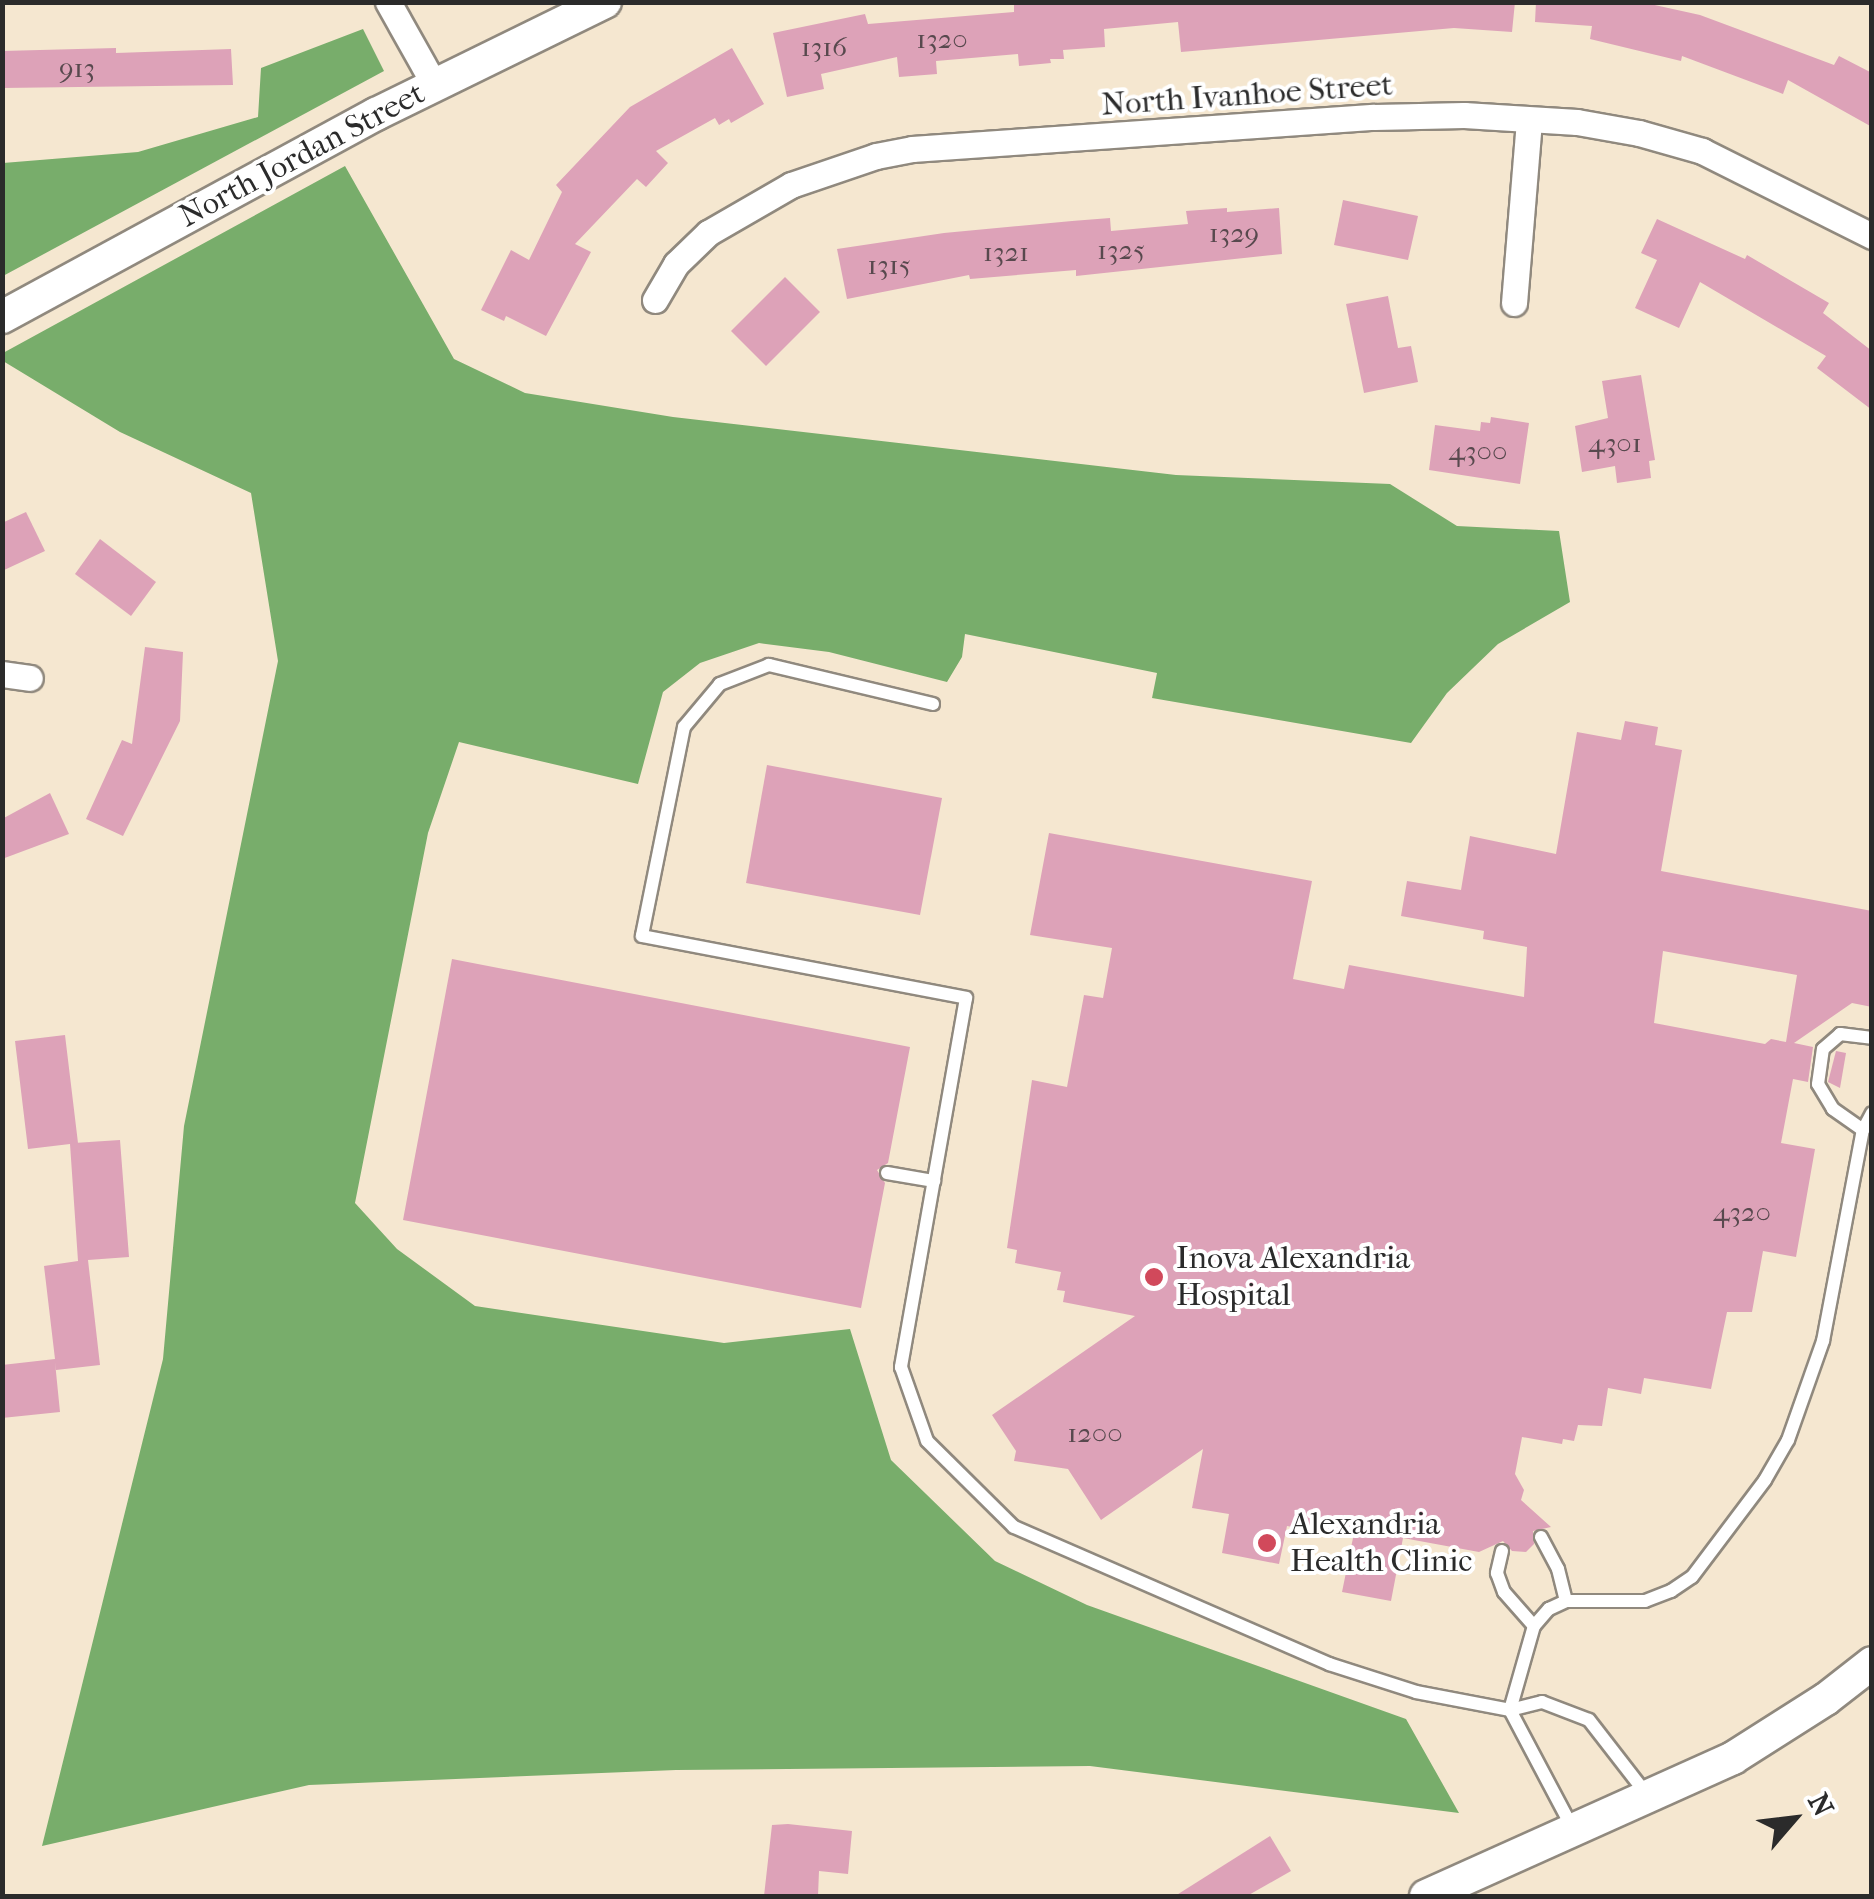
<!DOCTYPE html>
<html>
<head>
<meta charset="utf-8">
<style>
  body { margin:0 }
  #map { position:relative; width:1874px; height:1899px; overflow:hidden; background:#f5e7d0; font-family:"IM FELL French Canon",serif }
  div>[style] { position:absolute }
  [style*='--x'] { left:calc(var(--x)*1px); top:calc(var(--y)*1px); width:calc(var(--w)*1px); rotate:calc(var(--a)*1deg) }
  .forest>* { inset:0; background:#78ad6b }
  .building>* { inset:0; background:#dda2b8 }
  .roads { filter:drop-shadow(2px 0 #90897e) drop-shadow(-2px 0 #90897e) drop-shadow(0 2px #90897e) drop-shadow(0 -2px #90897e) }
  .service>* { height:12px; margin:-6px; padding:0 6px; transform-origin:6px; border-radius:6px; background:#fff }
  .minor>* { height:25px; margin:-12.5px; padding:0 12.5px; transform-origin:12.5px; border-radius:12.5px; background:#fff }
  .tertiary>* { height:32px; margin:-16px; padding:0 16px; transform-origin:16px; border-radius:16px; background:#fff }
  .dots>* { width:28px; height:28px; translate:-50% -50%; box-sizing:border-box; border:5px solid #fff; border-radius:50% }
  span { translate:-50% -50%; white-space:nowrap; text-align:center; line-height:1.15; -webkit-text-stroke:8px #fff; paint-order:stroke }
  .number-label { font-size:28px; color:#58494e }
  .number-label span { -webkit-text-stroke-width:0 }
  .street-label { font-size:32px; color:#2b2b2b }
  .poi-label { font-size:32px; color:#2b2b2b }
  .left { translate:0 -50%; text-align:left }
  .frame { position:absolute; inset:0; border:5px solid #2b2b2b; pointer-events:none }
  .north { position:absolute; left:1744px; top:1769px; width:100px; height:100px; -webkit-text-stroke:8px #fff; paint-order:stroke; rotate:62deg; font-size:28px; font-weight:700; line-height:40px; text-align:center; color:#2b2b2b }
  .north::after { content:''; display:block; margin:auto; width:35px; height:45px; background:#2b2b2b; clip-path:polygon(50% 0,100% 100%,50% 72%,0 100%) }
</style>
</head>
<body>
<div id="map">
  <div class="forest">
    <i style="clip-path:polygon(363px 29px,384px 71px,3px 276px,3px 163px,138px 152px,258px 117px,261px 68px)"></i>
    <i style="clip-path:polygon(345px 166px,454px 359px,525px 393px,673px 417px,1176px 475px,1390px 484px,1457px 526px,1559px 531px,1570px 602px,1498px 644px,1447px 693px,1411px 743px,1152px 698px,1157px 673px,965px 634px,962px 657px,947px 682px,829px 652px,759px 643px,700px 663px,663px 692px,638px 784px,459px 742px,428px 833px,355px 1203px,397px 1249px,475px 1306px,724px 1343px,850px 1329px,891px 1460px,995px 1561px,1087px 1605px,1406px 1719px,1459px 1813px,1090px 1766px,676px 1770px,309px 1785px,42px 1846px,163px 1359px,184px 1126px,278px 661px,251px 493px,120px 432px,3px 361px,3px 353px)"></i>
  </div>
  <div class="building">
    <i style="clip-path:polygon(1035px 2px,1515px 2px,1512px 32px,1454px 28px,1181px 52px,1178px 22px,1104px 29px,1105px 47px,1063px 50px,1064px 59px,1050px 59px,1051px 63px,1019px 66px,1018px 54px,936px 61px,937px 74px,899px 77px,897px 57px,821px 74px,824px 89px,787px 97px,773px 33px,865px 14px,868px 24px,1014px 12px,1014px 4px)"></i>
    <i style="clip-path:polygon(1536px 2px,1641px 2px,1700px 15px,1834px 65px,1839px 56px,1872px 73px,1872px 127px,1788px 80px,1783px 94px,1682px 56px,1681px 61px,1590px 39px,1592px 26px,1535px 22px)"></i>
    <i style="clip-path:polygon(116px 48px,116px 53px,231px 49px,233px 85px,2px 88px,2px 51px)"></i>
    <i style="clip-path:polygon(732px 48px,764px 104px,731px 123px,729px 119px,719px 125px,715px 118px,656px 151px,668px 163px,646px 187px,637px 179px,575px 244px,591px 252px,546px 336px,506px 316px,504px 321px,481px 310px,511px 250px,529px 260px,562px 192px,556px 185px,630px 107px)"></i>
    <i style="clip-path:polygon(1343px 200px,1418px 216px,1408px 260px,1334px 245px)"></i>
    <i style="clip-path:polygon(1227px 208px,1227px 212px,1279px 208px,1282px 254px,1076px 276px,1076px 270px,970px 279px,969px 275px,847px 299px,837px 249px,944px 233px,1072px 221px,1110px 218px,1111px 231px,1188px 224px,1186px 211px)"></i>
    <i style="clip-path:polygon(1657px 219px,1745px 259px,1747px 255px,1829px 303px,1823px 313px,1872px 351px,1872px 410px,1817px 368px,1826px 356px,1700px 282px,1679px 328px,1635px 308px,1657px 260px,1641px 253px)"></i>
    <i style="clip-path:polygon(785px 277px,820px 312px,766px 366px,731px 331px)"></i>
    <i style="clip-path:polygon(1388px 296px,1398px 348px,1411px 346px,1418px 382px,1364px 393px,1346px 304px)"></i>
    <i style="clip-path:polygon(1641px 375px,1655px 460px,1649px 461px,1651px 478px,1617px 483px,1615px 466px,1582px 472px,1575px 426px,1608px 418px,1602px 381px)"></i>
    <i style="clip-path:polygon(1491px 417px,1529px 423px,1520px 484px,1429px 470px,1435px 425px,1480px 431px,1481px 422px,1490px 423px)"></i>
    <i style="clip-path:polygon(26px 512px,45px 551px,2px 571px,2px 523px)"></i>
    <i style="clip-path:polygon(100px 539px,156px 582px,131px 616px,75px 574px)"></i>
    <i style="clip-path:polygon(145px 647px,183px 652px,180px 721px,123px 836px,86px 819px,122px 740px,132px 744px)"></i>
    <i style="clip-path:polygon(evenodd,1625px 721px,1658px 727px,1655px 745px,1682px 750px,1661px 871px,1872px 911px,1872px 1007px,1852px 1003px,1794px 1043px,1813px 1047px,1808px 1082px,1793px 1079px,1781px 1143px,1815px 1149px,1796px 1257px,1763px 1251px,1752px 1312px,1727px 1312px,1711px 1389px,1644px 1378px,1641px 1394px,1608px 1388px,1602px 1426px,1578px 1425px,1574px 1441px,1563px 1439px,1562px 1444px,1522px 1437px,1515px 1474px,1524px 1490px,1521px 1500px,1551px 1527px,1533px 1531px,1534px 1544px,1526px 1552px,1512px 1551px,1503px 1541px,1479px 1552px,1403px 1538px,1391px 1601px,1342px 1592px,1353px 1538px,1287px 1526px,1279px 1564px,1222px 1553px,1229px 1514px,1192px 1508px,1203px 1449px,1101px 1520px,1068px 1469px,1014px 1461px,1016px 1451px,992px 1415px,1135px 1316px,1063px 1302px,1065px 1291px,1057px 1290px,1061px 1272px,1015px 1263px,1017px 1250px,1007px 1248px,1032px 1080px,1067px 1087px,1084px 995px,1103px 998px,1112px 948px,1030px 935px,1049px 833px,1312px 881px,1293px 979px,1344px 989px,1349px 965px,1524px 997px,1527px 947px,1483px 939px,1484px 931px,1401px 916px,1407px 881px,1461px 890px,1470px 836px,1556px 854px,1577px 732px,1621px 740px,1625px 721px,1663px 951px,1797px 975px,1786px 1042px,1771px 1039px,1765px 1044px,1654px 1023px,1663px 951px)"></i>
    <i style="clip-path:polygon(767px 765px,942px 798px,920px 915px,746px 883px)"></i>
    <i style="clip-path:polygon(50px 793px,69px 834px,2px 859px,2px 819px)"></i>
    <i style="clip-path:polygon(452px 959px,910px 1047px,888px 1163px,877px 1170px,885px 1183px,861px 1308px,403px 1220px)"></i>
    <i style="clip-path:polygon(65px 1035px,78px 1143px,74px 1143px,120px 1140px,129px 1257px,88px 1260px,100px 1365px,56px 1370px,55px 1362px,60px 1412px,2px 1418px,2px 1365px,55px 1359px,44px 1266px,78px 1261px,70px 1144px,28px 1149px,15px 1041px)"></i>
    <i style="clip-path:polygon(1836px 1051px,1846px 1053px,1840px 1088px,1828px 1082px)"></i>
    <i style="clip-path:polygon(788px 1824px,852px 1831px,848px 1874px,819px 1871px,818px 1896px,764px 1896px,772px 1825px)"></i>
    <i style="clip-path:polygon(1270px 1836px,1291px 1871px,1247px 1896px,1175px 1896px)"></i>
  </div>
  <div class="roads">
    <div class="service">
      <i style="--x:933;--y:704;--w:169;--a:-166.6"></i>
      <i style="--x:769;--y:665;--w:53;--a:158.8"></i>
      <i style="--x:720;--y:684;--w:56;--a:129.9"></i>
      <i style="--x:684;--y:727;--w:213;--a:101.4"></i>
      <i style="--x:642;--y:936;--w:330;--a:10.8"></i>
      <i style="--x:966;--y:998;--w:375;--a:100"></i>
      <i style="--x:901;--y:1367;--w:78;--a:70.6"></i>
      <i style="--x:927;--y:1441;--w:122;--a:44.7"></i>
      <i style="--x:1014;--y:1527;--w:344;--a:23.5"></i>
      <i style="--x:1329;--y:1664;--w:91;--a:17.8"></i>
      <i style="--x:1416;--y:1692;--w:96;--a:10.8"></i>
      <i style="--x:1510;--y:1710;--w:33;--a:-14"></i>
      <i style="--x:1542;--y:1702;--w:50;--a:21"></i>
      <i style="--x:1589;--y:1720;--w:96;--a:52.2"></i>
      <i style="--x:1863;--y:1130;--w:37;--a:-145"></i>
      <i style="--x:1833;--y:1109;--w:29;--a:-121"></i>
      <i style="--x:1818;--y:1084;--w:35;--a:-82"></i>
      <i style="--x:1823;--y:1049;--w:23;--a:-41"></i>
      <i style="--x:1840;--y:1034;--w:32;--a:7"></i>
      <i style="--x:887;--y:1173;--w:48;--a:9.7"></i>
      <i style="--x:1541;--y:1537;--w:36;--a:62"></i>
      <i style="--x:1558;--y:1569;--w:33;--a:76"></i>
      <i style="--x:1502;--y:1551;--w:23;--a:103"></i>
      <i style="--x:1497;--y:1573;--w:20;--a:70"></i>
      <i style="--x:1504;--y:1592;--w:45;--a:48.6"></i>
      <i style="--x:1510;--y:1710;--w:87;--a:-74.1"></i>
      <i style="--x:1534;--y:1626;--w:23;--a:-49"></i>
      <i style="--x:1549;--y:1609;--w:19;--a:-25"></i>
      <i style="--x:1566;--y:1601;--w:79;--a:0"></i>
      <i style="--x:1645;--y:1601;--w:28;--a:-21"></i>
      <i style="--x:1671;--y:1591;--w:25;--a:-34"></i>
      <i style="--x:1692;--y:1577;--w:121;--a:-53"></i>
      <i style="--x:1765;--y:1480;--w:46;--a:-60.1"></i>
      <i style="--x:1788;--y:1440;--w:105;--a:-70.5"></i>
      <i style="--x:1823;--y:1341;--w:215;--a:-79.3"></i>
      <i style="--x:1863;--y:1130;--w:19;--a:-62"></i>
      <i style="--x:1510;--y:1710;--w:132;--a:62.1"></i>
    </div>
    <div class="minor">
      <i style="--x:388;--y:2;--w:94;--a:60.7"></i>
      <i style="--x:655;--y:300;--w:42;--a:-59.7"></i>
      <i style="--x:676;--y:264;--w:45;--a:-44.1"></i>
      <i style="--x:708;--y:233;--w:96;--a:-30"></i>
      <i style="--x:791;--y:185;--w:90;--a:-18.8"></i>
      <i style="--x:876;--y:156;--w:37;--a:-11"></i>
      <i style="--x:912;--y:149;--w:463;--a:-4"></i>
      <i style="--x:1374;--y:117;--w:90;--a:-1.3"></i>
      <i style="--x:1464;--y:115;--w:113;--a:3.5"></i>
      <i style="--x:1577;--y:122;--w:63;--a:10.1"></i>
      <i style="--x:1639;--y:133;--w:66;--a:15.9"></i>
      <i style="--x:1702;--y:151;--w:190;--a:26.6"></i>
      <i style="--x:1514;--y:303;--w:182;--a:-85.3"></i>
      <i style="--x:2;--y:674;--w:28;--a:8"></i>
    </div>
    <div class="tertiary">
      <i style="--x:2;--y:317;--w:426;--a:-28.5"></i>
      <i style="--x:376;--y:114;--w:255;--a:-26.1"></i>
      <i style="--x:1426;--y:1896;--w:337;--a:-24.2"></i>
      <i style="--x:1733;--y:1758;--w:110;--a:-32.4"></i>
      <i style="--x:1826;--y:1699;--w:58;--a:-38"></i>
    </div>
  </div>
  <div class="dots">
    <i style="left:1154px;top:1277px;background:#d1495b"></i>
    <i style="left:1267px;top:1543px;background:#d1495b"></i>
  </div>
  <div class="number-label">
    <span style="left:942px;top:39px">1320</span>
    <span style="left:824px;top:47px">1316</span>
    <span style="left:77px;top:68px">913</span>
    <span style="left:1234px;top:233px">1329</span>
    <span style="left:1121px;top:250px">1325</span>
    <span style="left:1006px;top:252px">1321</span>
    <span style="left:889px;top:265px">1315</span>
    <span style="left:1615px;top:443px">4301</span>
    <span style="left:1478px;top:451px">4300</span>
    <span style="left:1742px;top:1212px">4320</span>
    <span style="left:1095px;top:1433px">1200</span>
  </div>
  <div class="street-label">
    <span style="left:1247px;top:95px;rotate:-4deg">North Ivanhoe Street</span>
    <span style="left:302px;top:155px;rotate:-28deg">North Jordan Street</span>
  </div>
  <div class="poi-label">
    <span class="left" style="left:1176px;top:1277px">Inova Alexandria<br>Hospital</span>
    <span class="left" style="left:1290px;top:1543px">Alexandria<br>Health Clinic</span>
  </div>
  <div class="frame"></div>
  <div class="north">N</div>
</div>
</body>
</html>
